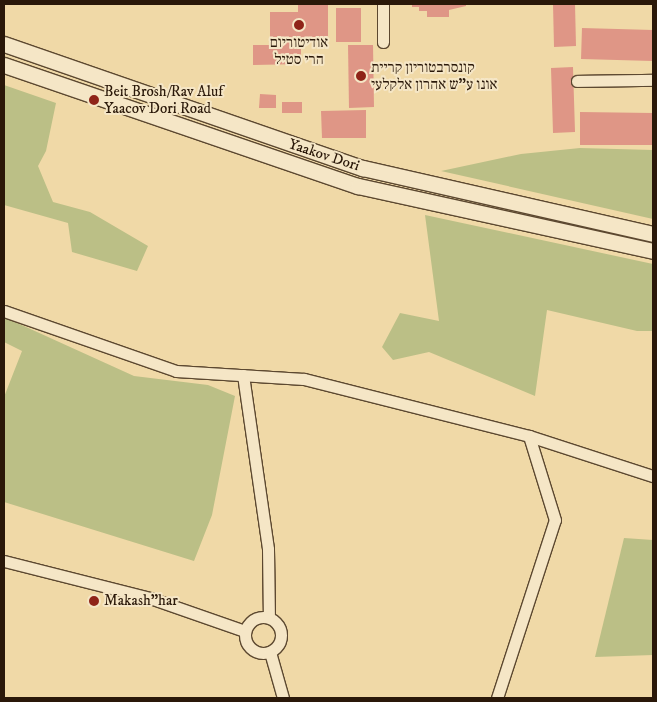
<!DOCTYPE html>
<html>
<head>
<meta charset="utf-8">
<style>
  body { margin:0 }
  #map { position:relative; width:657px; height:702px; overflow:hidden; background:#f0d9a7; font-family:"IM FELL DW Pica","Frank Ruhl Libre",serif }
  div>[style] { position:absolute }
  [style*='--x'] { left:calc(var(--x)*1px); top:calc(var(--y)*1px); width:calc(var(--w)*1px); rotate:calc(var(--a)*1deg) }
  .green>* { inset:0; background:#bbbf86 }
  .building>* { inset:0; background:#df9686 }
  .roads { filter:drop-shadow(1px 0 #5c4830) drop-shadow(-1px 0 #5c4830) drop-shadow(0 1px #5c4830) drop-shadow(0 -1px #5c4830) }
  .minor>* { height:11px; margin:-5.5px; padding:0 5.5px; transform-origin:5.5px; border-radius:5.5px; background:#f5e6c6 }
  .minor>.ring { margin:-5.5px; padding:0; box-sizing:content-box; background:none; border:11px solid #f5e6c6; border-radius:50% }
  .secondary>* { height:15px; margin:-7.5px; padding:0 7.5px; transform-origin:7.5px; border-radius:7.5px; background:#f5e6c6 }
  .dots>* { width:14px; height:14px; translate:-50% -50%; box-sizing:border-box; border:2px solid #f5e6c6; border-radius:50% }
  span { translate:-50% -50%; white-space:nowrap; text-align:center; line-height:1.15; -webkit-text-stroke:4px #f5e6c6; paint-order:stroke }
  .poi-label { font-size:15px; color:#2a1809 }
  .left { translate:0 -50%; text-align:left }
  .street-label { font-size:15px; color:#2a1809 }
  .frame { position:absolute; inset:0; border:5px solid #2a1809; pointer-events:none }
</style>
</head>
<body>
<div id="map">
  <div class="green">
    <i style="clip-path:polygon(4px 85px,56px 103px,46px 151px,38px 166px,53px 202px,90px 212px,148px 246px,137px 271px,72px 252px,68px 223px,4px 205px)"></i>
    <i style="clip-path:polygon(580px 148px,653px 150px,653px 219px,441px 171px,521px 154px)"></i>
    <i style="clip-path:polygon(425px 215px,653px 264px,653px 331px,637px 331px,547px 310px,535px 396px,429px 352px,393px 360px,382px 347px,400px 313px,439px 321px)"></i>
    <i style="clip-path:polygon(4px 317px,134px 376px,208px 385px,235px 396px,212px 515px,194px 561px,4px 502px,4px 397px,22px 351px,4px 342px)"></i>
    <i style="clip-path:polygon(624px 538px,653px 540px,653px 655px,595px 657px)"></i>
  </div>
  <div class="building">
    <i style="clip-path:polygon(298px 4px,328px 4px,328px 37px,301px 38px,301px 64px,253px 65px,253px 45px,284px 45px,284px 37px,270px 37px,270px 12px,298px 12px)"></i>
    <i style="clip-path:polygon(412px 4px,466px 4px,466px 6px,449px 10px,449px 17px,427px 17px,427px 11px,419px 11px,419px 7px,412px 7px)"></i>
    <i style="clip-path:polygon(553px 4px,575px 4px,576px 46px,554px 47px)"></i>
    <i style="clip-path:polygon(336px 8px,361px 8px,361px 42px,336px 42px)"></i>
    <i style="clip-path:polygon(582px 28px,653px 30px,653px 61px,581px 59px)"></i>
    <i style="clip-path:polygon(348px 45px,373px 45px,374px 107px,349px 108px)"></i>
    <i style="clip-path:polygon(573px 67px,575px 132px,553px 133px,551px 68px)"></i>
    <i style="clip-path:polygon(260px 94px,276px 95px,276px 108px,259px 108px)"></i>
    <i style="clip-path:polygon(282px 102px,302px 102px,302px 113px,282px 113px)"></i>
    <i style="clip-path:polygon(366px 110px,366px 138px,322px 138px,321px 111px)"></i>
    <i style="clip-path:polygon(580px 112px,653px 113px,653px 145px,580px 145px)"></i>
  </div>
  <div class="roads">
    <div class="minor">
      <i style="--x:383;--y:4;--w:38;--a:90"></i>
      <i style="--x:577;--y:81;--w:76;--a:-0.8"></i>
      <i style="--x:4;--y:311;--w:182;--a:19.2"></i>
      <i style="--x:176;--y:371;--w:128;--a:3.6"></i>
      <i style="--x:304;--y:379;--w:232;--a:14.2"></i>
      <i style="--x:529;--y:436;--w:130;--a:17.9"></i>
      <i style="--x:243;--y:375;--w:176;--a:81.8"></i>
      <i style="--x:268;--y:549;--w:68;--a:89.2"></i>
      <i style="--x:4;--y:561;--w:151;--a:14.2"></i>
      <i style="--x:150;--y:598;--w:101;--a:19.2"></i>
      <i class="ring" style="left:245px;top:617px;width:25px;height:25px"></i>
      <i style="--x:270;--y:652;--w:48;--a:74.2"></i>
      <i style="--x:497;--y:698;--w:187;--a:-72"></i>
      <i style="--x:555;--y:520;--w:88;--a:-107.2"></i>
    </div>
    <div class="secondary">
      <i style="--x:4;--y:44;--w:380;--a:19.1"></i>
      <i style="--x:363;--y:168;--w:297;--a:12.8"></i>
      <i style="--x:4;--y:65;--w:374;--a:18.9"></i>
      <i style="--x:358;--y:186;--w:302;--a:12.4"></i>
    </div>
  </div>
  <div class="dots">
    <i style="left:299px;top:25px;background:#8f2418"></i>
    <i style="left:361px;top:76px;background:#8f2418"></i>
    <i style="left:94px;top:100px;background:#8f2418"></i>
    <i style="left:94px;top:601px;background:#8f2418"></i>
  </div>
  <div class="poi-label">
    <span style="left:299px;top:51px">אודיטוריום<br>הרי סטיל</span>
    <span class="left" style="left:371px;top:76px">קונסרבטוריון קריית<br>אונו ע"ש אהרון אלקלעי</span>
    <span class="left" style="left:104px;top:100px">Beit Brosh/Rav Aluf<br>Yaacov Dori Road</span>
    <span class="left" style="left:104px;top:601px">Makash"har</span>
  </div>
  <div class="street-label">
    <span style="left:324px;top:155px;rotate:18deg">Yaakov Dori</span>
  </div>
  <div class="frame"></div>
</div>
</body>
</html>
